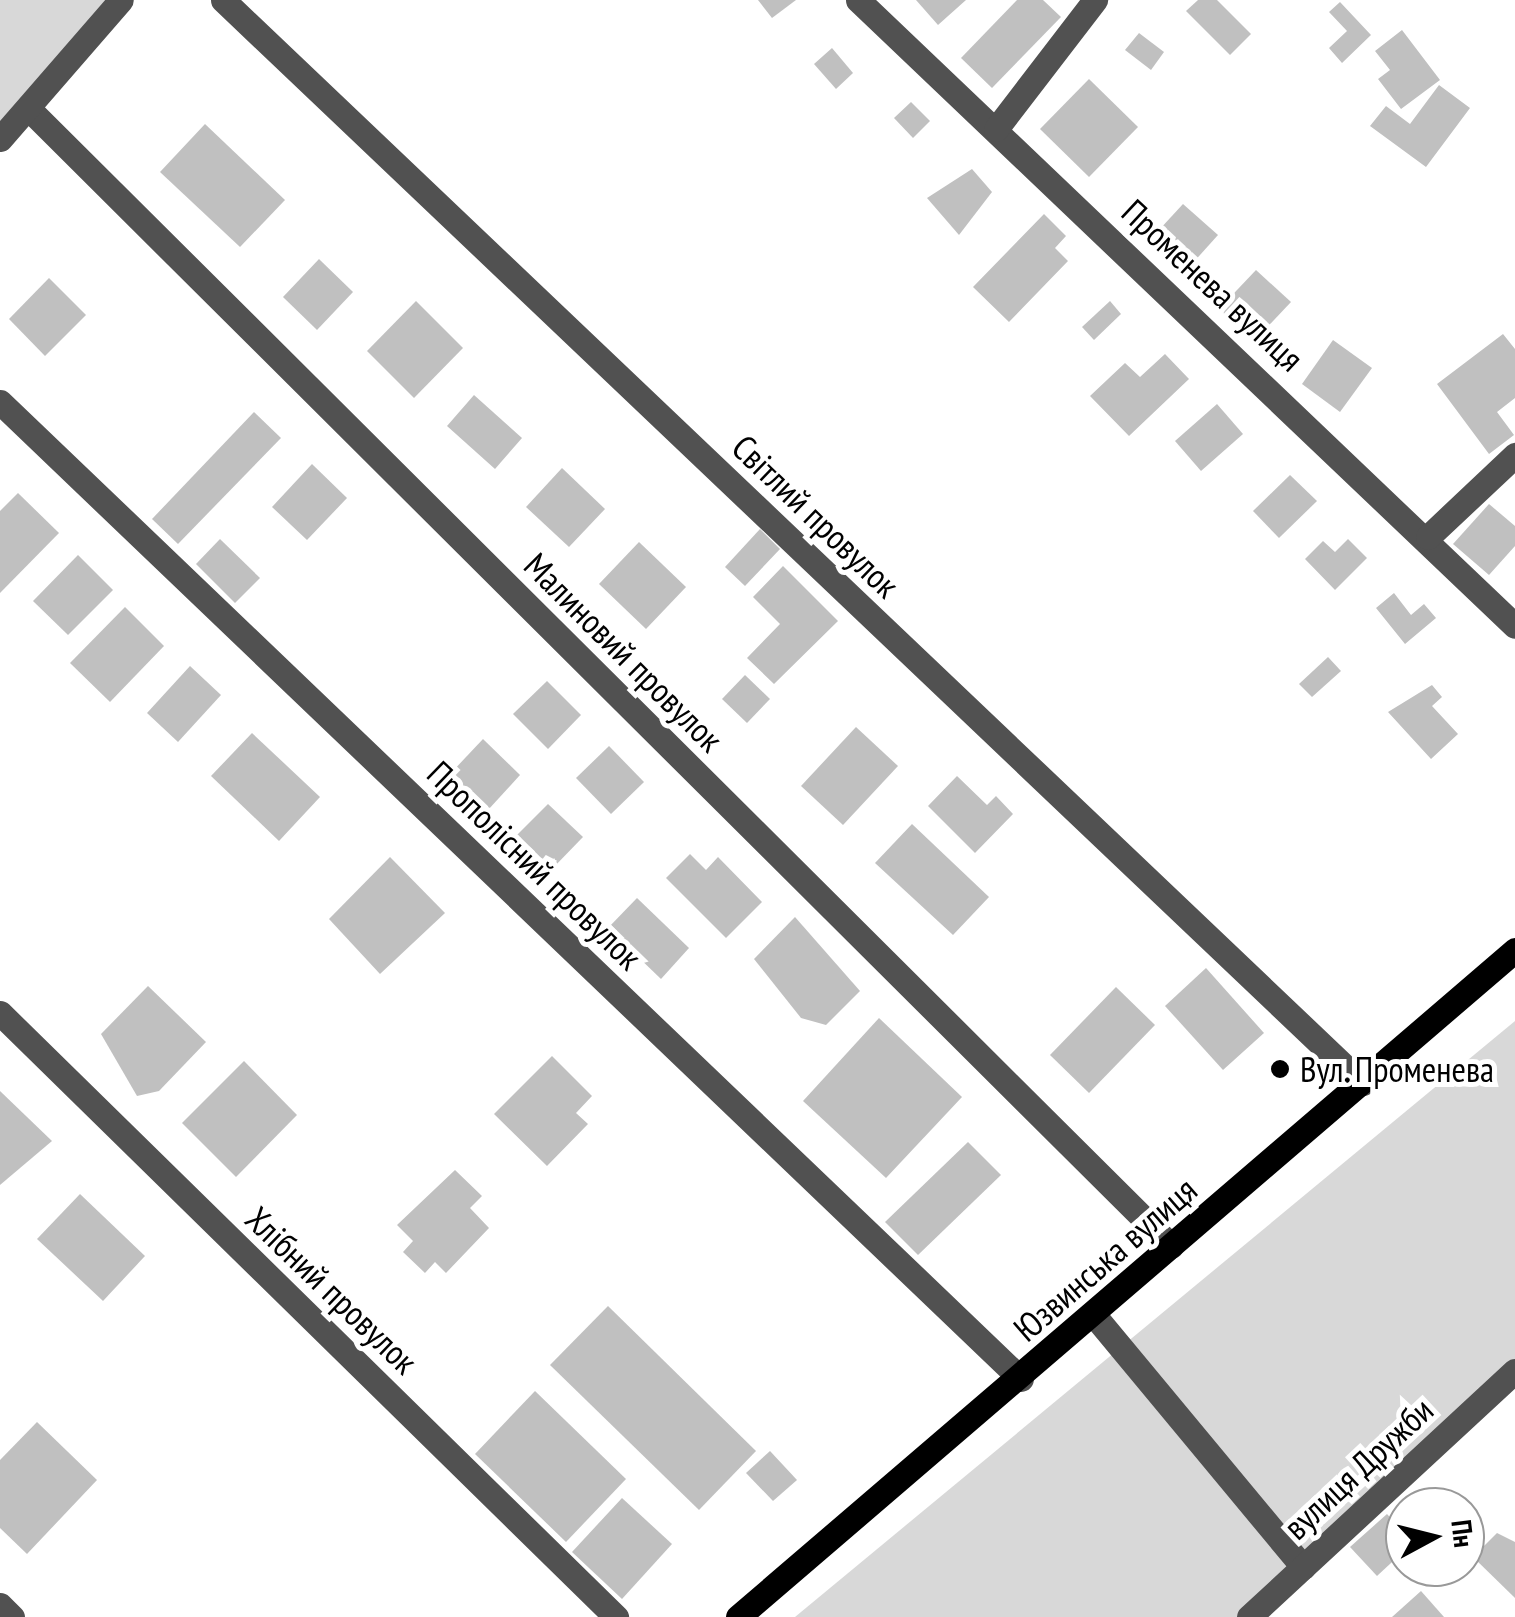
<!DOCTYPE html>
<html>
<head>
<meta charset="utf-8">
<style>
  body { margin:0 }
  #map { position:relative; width:1515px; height:1617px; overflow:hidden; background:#fff; font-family:"PT Sans Narrow",sans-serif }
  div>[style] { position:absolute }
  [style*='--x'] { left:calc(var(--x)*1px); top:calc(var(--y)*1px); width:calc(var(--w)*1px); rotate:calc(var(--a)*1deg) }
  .green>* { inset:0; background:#d8d8d8 }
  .building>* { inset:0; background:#c0c0c0 }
  .minor>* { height:25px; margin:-12.5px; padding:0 12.5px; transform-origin:12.5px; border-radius:12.5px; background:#515151 }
  .major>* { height:25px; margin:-12.5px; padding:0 12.5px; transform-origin:12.5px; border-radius:12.5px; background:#000 }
  .dots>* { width:28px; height:28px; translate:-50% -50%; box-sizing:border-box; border:5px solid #fff; border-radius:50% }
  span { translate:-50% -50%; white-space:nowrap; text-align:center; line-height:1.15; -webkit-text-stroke:10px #fff; paint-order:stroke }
  .street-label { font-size:35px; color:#000 }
  .poi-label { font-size:35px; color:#000 }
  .left { translate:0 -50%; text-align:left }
  .north { position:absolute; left:1385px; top:1487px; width:100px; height:100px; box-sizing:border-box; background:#fff; border:2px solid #999; border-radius:50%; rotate:83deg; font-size:28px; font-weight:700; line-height:40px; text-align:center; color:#000 }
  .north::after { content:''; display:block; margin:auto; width:35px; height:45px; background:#000; clip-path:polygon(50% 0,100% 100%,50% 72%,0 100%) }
</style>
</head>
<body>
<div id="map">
  <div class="green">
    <i style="clip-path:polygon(0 0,119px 0,0 135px)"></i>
    <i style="clip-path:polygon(1515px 1021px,1515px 1371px,1249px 1617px,795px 1617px)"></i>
  </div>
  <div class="building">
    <i style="clip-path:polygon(758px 0,796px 0,772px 18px)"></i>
    <i style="clip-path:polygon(916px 0,966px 0,938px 25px)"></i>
    <i style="clip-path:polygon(1017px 0,1043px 0,1061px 17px,992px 88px,961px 58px)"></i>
    <i style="clip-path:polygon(1198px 0,1217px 0,1251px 34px,1230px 55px,1186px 11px)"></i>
    <i style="clip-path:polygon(1340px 2px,1371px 35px,1342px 63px,1329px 48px,1347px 31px,1329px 12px)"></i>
    <i style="clip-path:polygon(1402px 30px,1440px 80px,1401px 109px,1378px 79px,1390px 70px,1375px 51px)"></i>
    <i style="clip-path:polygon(1139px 33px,1164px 52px,1151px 70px,1125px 50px)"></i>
    <i style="clip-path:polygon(832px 48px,853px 73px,836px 89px,814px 64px)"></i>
    <i style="clip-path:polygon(1089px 79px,1138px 127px,1089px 177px,1040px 129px)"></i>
    <i style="clip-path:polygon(1439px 85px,1470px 108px,1426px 167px,1370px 126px,1386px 106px,1410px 124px)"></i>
    <i style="clip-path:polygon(911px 102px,930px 121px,913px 138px,894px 118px)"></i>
    <i style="clip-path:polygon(205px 124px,285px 200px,240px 247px,160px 172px)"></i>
    <i style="clip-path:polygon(972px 169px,992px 192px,959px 235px,927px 198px)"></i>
    <i style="clip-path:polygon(1183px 204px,1218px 235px,1182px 275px,1147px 243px)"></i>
    <i style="clip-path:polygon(1044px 214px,1066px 236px,1055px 248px,1068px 261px,1009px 322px,973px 287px)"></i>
    <i style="clip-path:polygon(319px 259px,353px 292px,317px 330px,283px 297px)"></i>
    <i style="clip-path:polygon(1256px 270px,1291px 302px,1254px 341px,1219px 309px)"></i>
    <i style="clip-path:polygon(49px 278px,86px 315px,45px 356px,9px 319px)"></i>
    <i style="clip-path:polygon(416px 301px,463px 348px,414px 398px,367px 351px)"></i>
    <i style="clip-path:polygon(1110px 301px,1121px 314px,1094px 340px,1082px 327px)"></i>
    <i style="clip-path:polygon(1503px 334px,1515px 349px,1515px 398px,1497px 412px,1514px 435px,1489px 454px,1437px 384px)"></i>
    <i style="clip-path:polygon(1333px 340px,1372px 368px,1340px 412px,1302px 384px)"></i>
    <i style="clip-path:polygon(1165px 354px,1189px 379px,1129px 436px,1090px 396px,1125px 363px,1140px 377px)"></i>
    <i style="clip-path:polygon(474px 395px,522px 438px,495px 469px,447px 426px)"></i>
    <i style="clip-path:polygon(1217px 404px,1243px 434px,1201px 471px,1175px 441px)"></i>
    <i style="clip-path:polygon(254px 412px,281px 438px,178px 544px,152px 519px)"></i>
    <i style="clip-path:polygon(312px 464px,347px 498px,307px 540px,272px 507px)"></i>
    <i style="clip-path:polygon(562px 468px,605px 509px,569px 547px,526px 507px)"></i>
    <i style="clip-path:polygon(1290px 475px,1317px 501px,1279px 538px,1253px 511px)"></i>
    <i style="clip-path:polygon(18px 493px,59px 533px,0 593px,0 511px)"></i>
    <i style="clip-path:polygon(1489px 504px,1515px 526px,1515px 546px,1489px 575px,1453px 544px)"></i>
    <i style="clip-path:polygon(760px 529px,780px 549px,745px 586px,725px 567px)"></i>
    <i style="clip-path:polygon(220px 539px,260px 578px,235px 603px,196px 564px)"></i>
    <i style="clip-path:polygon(1348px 539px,1367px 558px,1335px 590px,1305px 559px,1323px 541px,1335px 552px)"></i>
    <i style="clip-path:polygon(639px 542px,686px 587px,646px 629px,599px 584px)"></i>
    <i style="clip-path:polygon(78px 555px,113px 590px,68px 635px,33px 601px)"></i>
    <i style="clip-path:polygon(783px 566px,838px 621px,774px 684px,747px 658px,780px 624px,753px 597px)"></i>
    <i style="clip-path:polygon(1394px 593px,1411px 615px,1424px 604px,1436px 618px,1405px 644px,1376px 608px)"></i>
    <i style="clip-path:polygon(125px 607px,164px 646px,110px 702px,70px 663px)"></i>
    <i style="clip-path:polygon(1328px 657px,1341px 671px,1312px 697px,1299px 684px)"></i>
    <i style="clip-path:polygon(190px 666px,221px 695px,178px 742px,147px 713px)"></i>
    <i style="clip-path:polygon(745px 675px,770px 699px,747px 723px,722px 699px)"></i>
    <i style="clip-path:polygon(547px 681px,581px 715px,548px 749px,513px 714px)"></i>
    <i style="clip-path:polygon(1432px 685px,1442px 697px,1432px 706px,1458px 734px,1431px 759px,1388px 712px)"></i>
    <i style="clip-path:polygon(856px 727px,898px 766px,843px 825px,801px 786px)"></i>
    <i style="clip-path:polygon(252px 733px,320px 797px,279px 841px,211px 776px)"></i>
    <i style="clip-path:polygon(483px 739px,520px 775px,488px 810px,450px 774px)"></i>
    <i style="clip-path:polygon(609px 746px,644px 782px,611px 814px,576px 778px)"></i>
    <i style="clip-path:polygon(957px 776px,987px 805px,996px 796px,1013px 814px,975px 853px,928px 806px)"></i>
    <i style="clip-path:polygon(548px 804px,583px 837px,551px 870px,516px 836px)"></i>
    <i style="clip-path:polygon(912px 824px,989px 897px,953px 935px,875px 863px)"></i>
    <i style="clip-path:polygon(690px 854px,706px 870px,718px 857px,762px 902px,726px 938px,666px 878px)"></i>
    <i style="clip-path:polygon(390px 857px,445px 913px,380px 974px,329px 919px)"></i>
    <i style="clip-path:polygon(637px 898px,689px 948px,661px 979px,608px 928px)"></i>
    <i style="clip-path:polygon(795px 917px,860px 991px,826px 1025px,801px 1018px,754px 959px)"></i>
    <i style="clip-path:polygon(1206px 968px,1264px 1033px,1223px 1070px,1165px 1006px)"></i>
    <i style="clip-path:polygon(148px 986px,206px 1042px,159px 1091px,137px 1096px,101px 1034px)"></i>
    <i style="clip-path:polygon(1116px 987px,1155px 1025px,1089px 1093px,1050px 1055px)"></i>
    <i style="clip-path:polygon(879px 1018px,962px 1097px,886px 1178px,803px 1101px)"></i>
    <i style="clip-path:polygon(552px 1056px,592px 1096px,576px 1113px,588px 1124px,547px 1166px,494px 1114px)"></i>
    <i style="clip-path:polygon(244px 1061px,297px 1115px,236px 1177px,182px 1123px)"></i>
    <i style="clip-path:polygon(0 1091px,52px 1141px,0 1185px)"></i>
    <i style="clip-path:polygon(968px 1142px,1001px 1175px,918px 1255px,885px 1222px)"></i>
    <i style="clip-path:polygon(455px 1170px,482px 1196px,470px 1208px,489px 1228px,446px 1273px,435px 1262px,425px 1273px,403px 1252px,413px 1241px,397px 1225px)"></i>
    <i style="clip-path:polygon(80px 1194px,145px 1256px,103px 1301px,37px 1239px)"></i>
    <i style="clip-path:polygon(608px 1306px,756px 1451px,699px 1510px,550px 1365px)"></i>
    <i style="clip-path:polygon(535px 1391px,626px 1479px,566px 1542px,475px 1454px)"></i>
    <i style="clip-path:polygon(37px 1422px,97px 1480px,27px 1554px,0 1528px,0 1460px)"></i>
    <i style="clip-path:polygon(770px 1451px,797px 1480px,773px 1501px,746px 1473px)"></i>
    <i style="clip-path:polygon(622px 1498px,672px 1544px,622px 1599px,572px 1552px)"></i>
    <i style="clip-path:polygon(1387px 1514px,1405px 1534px,1405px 1550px,1377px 1576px,1350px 1547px)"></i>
    <i style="clip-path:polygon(1497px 1533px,1515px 1542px,1515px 1598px,1473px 1557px)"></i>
    <i style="clip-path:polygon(1421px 1591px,1444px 1617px,1392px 1617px)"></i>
  </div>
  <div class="minor">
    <i style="--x:223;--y:0;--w:1572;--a:43.56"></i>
    <i style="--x:858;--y:0;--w:907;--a:43.62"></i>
    <i style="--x:28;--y:108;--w:1613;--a:44.87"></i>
    <i style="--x:996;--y:129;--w:163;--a:-52.5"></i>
    <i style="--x:0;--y:139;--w:184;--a:-49"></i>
    <i style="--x:0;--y:402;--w:1413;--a:43.74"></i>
    <i style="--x:1428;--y:537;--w:120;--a:-43.3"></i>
    <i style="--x:0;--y:1013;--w:863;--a:44.44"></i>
    <i style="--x:1093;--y:1314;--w:329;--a:50.3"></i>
    <i style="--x:0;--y:1605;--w:17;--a:45"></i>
    <i style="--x:1249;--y:1617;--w:362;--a:-42.8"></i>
  </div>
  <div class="major">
    <i style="--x:738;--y:1617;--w:1024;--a:-40.64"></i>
  </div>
  <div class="dots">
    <i style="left:1280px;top:1069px;background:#000"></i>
  </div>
  <div class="street-label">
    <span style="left:1213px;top:285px;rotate:43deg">Променева вулиця</span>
    <span style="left:816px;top:516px;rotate:44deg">Світлий провулок</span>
    <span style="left:624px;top:652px;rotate:45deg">Малиновий провулок</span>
    <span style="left:535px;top:865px;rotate:44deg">Прополісний провулок</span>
    <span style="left:1105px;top:1259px;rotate:-41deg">Юзвинська вулиця</span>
    <span style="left:332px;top:1290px;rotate:44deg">Хлібний провулок</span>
    <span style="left:1358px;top:1468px;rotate:-43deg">вулиця Дружби</span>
  </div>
  <div class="poi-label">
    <span class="left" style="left:1300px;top:1069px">Вул. Променева</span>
  </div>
  <div class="north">Пн</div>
</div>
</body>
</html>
